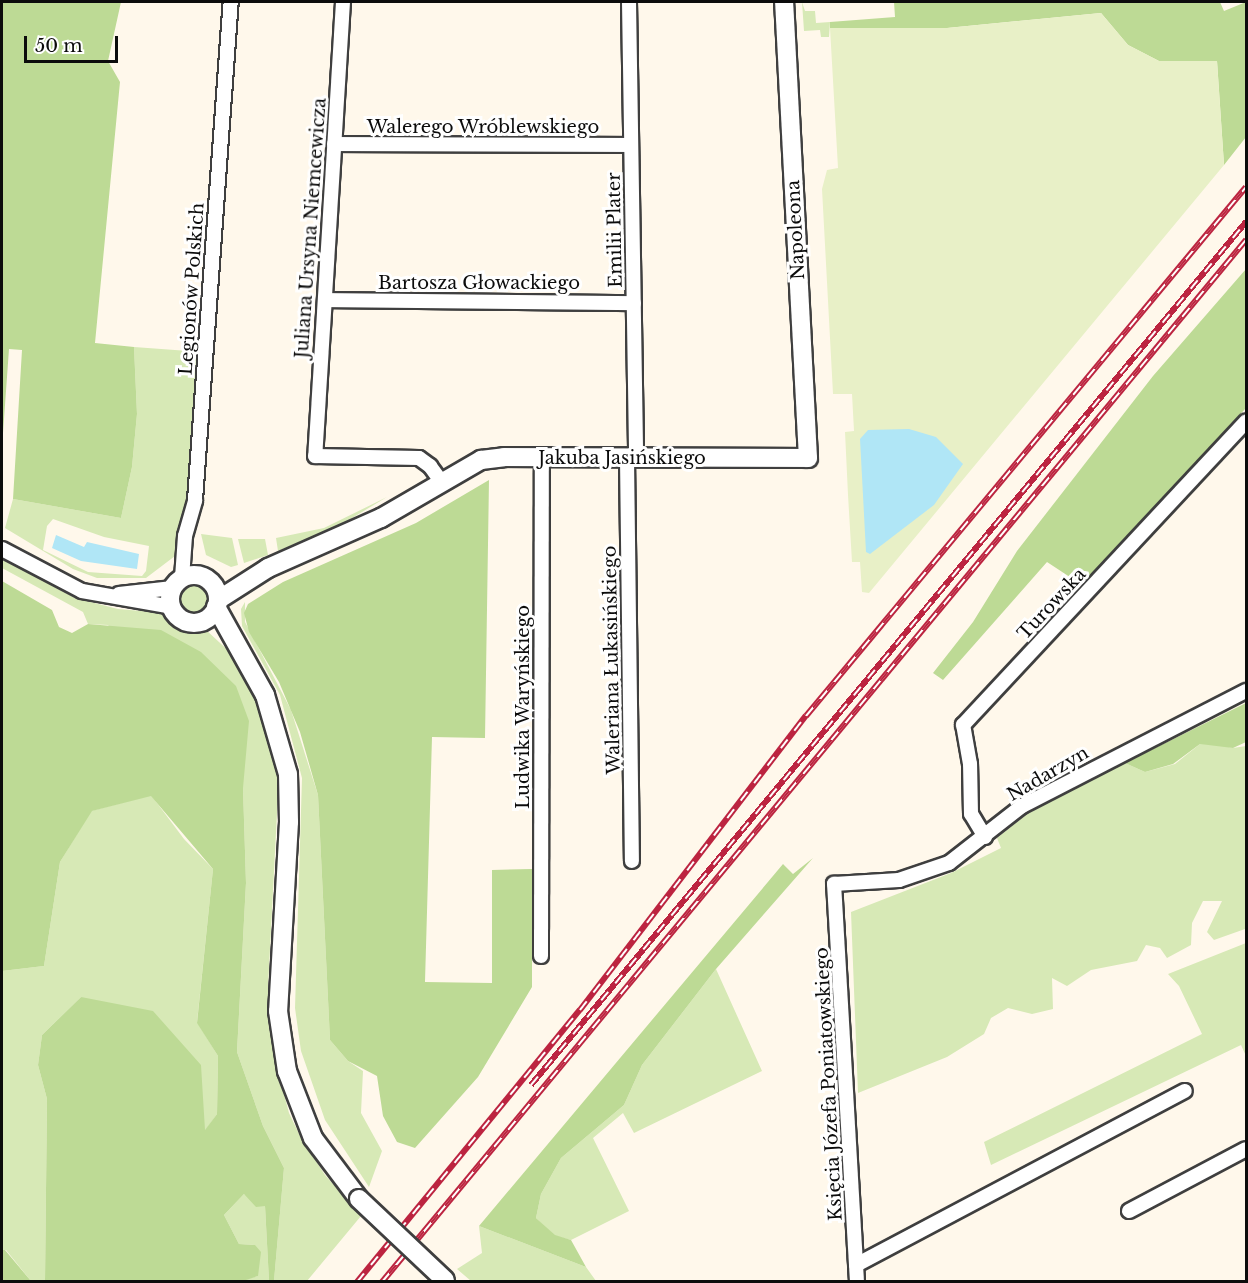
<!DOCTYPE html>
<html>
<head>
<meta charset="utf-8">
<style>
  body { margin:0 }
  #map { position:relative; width:1248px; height:1283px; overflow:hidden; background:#fff8eb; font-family:"Libre Baskerville",serif }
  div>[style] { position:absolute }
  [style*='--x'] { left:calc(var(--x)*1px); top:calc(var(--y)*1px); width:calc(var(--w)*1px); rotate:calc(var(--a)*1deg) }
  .green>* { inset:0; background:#d7e9b6 }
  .round { border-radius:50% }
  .forest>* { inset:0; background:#bdda95 }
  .pitch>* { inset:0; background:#e8f0c7 }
  .water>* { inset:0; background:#b0e6f6 }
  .roads { filter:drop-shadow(2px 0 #3f3f3f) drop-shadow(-2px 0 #3f3f3f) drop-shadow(0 2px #3f3f3f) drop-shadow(0 -2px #3f3f3f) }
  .minor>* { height:14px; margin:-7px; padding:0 7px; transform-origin:7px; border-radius:7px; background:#fff }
  .tertiary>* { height:18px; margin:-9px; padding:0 9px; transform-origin:9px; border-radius:9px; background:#fff }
  .tertiary>.ring { margin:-9px; padding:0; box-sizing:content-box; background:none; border:18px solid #fff; border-radius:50% }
  .rail>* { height:6px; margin-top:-3px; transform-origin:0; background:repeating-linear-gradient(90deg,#fff 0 11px,#bc2440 0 22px); box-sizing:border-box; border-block:2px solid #bc2440 }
  .bridges { filter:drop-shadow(2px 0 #3f3f3f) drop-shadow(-2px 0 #3f3f3f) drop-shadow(0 2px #3f3f3f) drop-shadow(0 -2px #3f3f3f) }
  .tertiary-bridge>* { height:18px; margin:-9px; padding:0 9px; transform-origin:9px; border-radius:9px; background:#fff }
  span { translate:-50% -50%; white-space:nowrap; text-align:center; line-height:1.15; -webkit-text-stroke:6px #fff; paint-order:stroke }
  .street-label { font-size:18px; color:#0c0c0c }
  .frame { position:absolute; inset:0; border:3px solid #0c0c0c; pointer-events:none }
  .scale { position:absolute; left:24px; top:36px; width:94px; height:27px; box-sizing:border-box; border:3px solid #0c0c0c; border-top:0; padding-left:8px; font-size:18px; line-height:21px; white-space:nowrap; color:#0c0c0c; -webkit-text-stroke:4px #fff; paint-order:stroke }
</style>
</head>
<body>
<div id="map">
  <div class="green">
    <i style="clip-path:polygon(802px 2px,805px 11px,815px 11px,816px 23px,830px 22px,829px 37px,821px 37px,820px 30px,804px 31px)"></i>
    <i style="clip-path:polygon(evenodd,134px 347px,202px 352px,191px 495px,175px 556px,146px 578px,97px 578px,73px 569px,5px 528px,13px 499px,121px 518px,132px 467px,137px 414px,134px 347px,53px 519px,104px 537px,149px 546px,146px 571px,142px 576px,88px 572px,43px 550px,47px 526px,53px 519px)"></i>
    <i style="clip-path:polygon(387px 497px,342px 524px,278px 551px,276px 538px,324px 528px)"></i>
    <i style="clip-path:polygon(201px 534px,232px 538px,238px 565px,231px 567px,206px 555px)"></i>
    <i style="clip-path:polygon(238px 539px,265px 539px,268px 555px,244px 563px)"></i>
    <i style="clip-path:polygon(2px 558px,75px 598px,118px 609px,165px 613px,181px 625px,205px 629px,233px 655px,254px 690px,279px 775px,268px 987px,273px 1052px,289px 1113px,301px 1138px,325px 1175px,361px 1216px,307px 1281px,274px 1281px,284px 1168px,263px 1126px,237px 1052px,246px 883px,243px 788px,108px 625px,88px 624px,83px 612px,2px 568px)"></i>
    <i class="round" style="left:180px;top:585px;width:28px;height:28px"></i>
    <i style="clip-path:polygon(245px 602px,245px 622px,291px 710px,318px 795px,330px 1040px,348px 1061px,363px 1071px,361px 1113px,382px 1151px,369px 1187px,325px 1120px,301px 1051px,295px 1008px,302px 778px,280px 695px,242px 626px,241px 609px)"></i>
    <i style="clip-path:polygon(1211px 743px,1233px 748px,1246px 746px,1245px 929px,1214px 940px,1207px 932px,1222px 901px,1203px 901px,1192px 923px,1191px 945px,1167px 958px,1160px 948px,1146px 945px,1137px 961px,1091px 970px,1067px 986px,1052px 978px,1053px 1009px,1032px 1014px,1008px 1008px,991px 1018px,984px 1034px,947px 1057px,858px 1093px,851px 912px,951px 873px,1001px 848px,997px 838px,1036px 807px,1125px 763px,1145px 772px,1175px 764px,1200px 744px)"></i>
    <i style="clip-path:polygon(151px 795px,184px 839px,213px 869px,197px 1022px,218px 1056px,217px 1114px,205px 1131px,81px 997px,42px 1035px,38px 1065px,47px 1099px,45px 1281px,31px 1281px,6px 1250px,2px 1250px,2px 971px,44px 966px,60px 862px,91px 811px)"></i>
    <i style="clip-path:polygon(1246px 943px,1246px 1056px,1241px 1045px,991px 1165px,984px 1142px,1202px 1034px,1179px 986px,1168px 974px)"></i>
    <i style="clip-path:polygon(716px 969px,762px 1071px,634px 1133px,623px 1113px,593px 1138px,629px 1211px,571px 1240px,555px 1236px,536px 1218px,541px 1194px,561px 1158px,624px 1105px,642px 1065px)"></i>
    <i style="clip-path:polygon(244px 1194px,265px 1206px,269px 1281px,240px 1281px,258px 1276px,255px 1245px,239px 1244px,224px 1215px)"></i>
    <i style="clip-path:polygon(479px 1226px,586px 1267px,596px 1281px,471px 1281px,457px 1269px,482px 1253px)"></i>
  </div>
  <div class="forest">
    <i style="clip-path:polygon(2px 2px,121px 2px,108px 61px,120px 82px,95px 343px,134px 347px,137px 414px,132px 467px,121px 518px,13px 499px,22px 350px,9px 349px,2px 447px)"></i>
    <i style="clip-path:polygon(894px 2px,1220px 2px,1224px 11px,1246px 2px,1246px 137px,1224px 165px,1217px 61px,1159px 61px,1128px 45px,1101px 13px,947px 28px,830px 28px,830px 22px,895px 17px)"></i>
    <i style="clip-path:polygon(1246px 269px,1246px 408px,1082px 585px,1047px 562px,943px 680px,933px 673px,973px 622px,1017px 551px,1153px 376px)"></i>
    <i style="clip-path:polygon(489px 480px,485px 738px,432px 737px,425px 982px,492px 983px,492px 870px,532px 869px,532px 987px,478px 1077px,415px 1148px,397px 1142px,383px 1116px,377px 1076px,348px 1061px,330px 1040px,318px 795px,300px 732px,279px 682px,249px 632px,244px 613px,248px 604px,283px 582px,416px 523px)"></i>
    <i style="clip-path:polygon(2px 581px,52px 610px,59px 627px,72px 633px,88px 624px,161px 630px,201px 652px,236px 686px,249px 721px,243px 788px,246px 883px,237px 1052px,263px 1126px,284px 1168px,274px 1281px,269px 1281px,265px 1206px,256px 1207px,244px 1194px,224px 1215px,239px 1244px,255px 1245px,261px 1252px,258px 1276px,240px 1282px,45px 1281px,47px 1099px,38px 1065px,42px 1035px,81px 997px,153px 1011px,201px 1065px,205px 1130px,217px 1114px,218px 1056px,197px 1023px,213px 869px,151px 796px,92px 811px,60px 862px,44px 966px,2px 971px)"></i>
    <i style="clip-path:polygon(1246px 703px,1246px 742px,1233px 748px,1200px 744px,1173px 764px,1145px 772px,1125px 763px)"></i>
    <i style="clip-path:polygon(813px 858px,716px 969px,642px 1065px,624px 1105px,561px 1158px,541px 1194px,536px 1218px,555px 1235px,571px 1240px,586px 1267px,479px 1226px,783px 864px,793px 874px)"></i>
    <i style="clip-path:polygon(2px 1250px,5px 1250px,31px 1281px,2px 1281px)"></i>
  </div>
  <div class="pitch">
    <i style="clip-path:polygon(1101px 13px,1128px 45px,1159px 61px,1217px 61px,1224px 165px,869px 593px,862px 592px,860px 562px,852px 562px,848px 495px,845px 432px,854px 431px,852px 394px,833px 394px,822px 189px,827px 170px,838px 168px,830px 28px,947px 28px)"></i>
  </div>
  <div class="water">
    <i style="clip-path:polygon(909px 429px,936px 437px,963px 464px,934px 505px,870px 554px,866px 552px,860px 439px,868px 430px)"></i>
    <i style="clip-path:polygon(56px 535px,84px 547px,87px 542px,139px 554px,137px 569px,81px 561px,52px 548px)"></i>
  </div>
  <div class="roads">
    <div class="minor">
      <i style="--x:343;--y:2;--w:455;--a:93.5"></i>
      <i style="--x:315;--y:456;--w:104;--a:1.1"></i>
      <i style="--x:419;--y:458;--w:14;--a:36"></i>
      <i style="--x:430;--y:466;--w:19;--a:54"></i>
      <i style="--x:629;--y:2;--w:456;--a:89.1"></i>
      <i style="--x:334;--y:144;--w:297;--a:0.2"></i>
      <i style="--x:325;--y:300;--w:309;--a:0.6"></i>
      <i style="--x:627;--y:458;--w:403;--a:89.3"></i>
      <i style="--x:2;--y:549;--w:90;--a:27.7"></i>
      <i style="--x:82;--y:591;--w:91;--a:10.1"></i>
      <i style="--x:182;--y:578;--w:42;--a:-85.9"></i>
      <i style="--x:185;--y:536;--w:37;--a:-74"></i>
      <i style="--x:195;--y:500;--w:499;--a:-85.9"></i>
      <i style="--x:119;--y:594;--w:54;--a:-6.3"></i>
      <i style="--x:985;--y:837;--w:27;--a:-121"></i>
      <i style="--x:971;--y:814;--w:50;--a:-91.1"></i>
      <i style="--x:970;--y:764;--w:40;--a:-100"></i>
      <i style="--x:963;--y:725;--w:415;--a:-47"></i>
      <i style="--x:541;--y:956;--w:498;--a:-89.9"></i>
      <i style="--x:1129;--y:1211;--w:132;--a:-27.9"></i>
      <i style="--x:856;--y:1265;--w:372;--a:-27.9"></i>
      <i style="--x:857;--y:1282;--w:399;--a:-93.3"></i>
      <i style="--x:834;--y:884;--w:65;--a:-3.5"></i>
      <i style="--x:899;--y:880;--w:53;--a:-18.8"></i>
      <i style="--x:949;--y:863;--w:93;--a:-38"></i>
      <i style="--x:1022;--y:806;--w:252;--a:-27.2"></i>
    </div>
    <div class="tertiary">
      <i class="ring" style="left:170px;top:575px;width:30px;height:30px"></i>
      <i style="--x:218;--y:600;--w:59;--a:-32.6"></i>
      <i style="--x:268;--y:568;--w:124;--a:-23.9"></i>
      <i style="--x:381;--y:518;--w:116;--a:-30.1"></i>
      <i style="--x:481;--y:460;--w:23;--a:-7"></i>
      <i style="--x:504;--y:457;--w:304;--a:0.2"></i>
      <i style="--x:808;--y:458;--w:457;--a:-93"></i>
      <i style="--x:216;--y:607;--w:101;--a:60.9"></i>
      <i style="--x:265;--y:695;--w:82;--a:73.8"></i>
      <i style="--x:288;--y:774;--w:48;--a:88.8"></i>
      <i style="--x:289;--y:822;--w:189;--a:93.3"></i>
      <i style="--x:278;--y:1011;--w:61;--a:81.5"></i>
      <i style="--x:287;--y:1071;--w:72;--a:68.8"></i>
      <i style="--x:313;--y:1138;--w:76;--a:53"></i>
    </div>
  </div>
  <div class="rail">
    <i style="--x:531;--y:1085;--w:1121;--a:-50.36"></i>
    <i style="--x:357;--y:1282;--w:352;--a:-50.7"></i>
    <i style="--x:580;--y:1010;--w:371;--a:-52.5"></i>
    <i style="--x:806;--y:716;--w:688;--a:-50.25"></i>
    <i style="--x:382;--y:1282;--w:1354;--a:-50.34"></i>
  </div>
  <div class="bridges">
    <div class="tertiary-bridge">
      <i style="--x:359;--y:1199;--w:118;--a:43.3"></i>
    </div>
  </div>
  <div class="street-label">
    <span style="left:483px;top:127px">Walerego Wróblewskiego</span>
    <span style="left:311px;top:228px;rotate:-86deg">Juliana Ursyna Niemcewicza</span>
    <span style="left:615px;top:230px;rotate:-91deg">Emilii Plater</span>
    <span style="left:796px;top:230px;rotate:-93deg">Napoleona</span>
    <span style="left:479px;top:283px">Bartosza Głowackiego</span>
    <span style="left:192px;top:289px;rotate:-86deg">Legionów Polskich</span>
    <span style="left:622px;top:458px">Jakuba Jasińskiego</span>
    <span style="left:1052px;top:604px;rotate:-47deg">Turowska</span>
    <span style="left:612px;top:660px;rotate:-91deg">Waleriana Łukasińskiego</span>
    <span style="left:523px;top:707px;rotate:-90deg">Ludwika Waryńskiego</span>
    <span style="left:1048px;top:774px;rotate:-30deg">Nadarzyn</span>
    <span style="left:829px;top:1084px;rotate:-93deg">Księcia Józefa Poniatowskiego</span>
  </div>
  <div class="frame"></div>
  <div class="scale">50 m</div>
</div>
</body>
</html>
